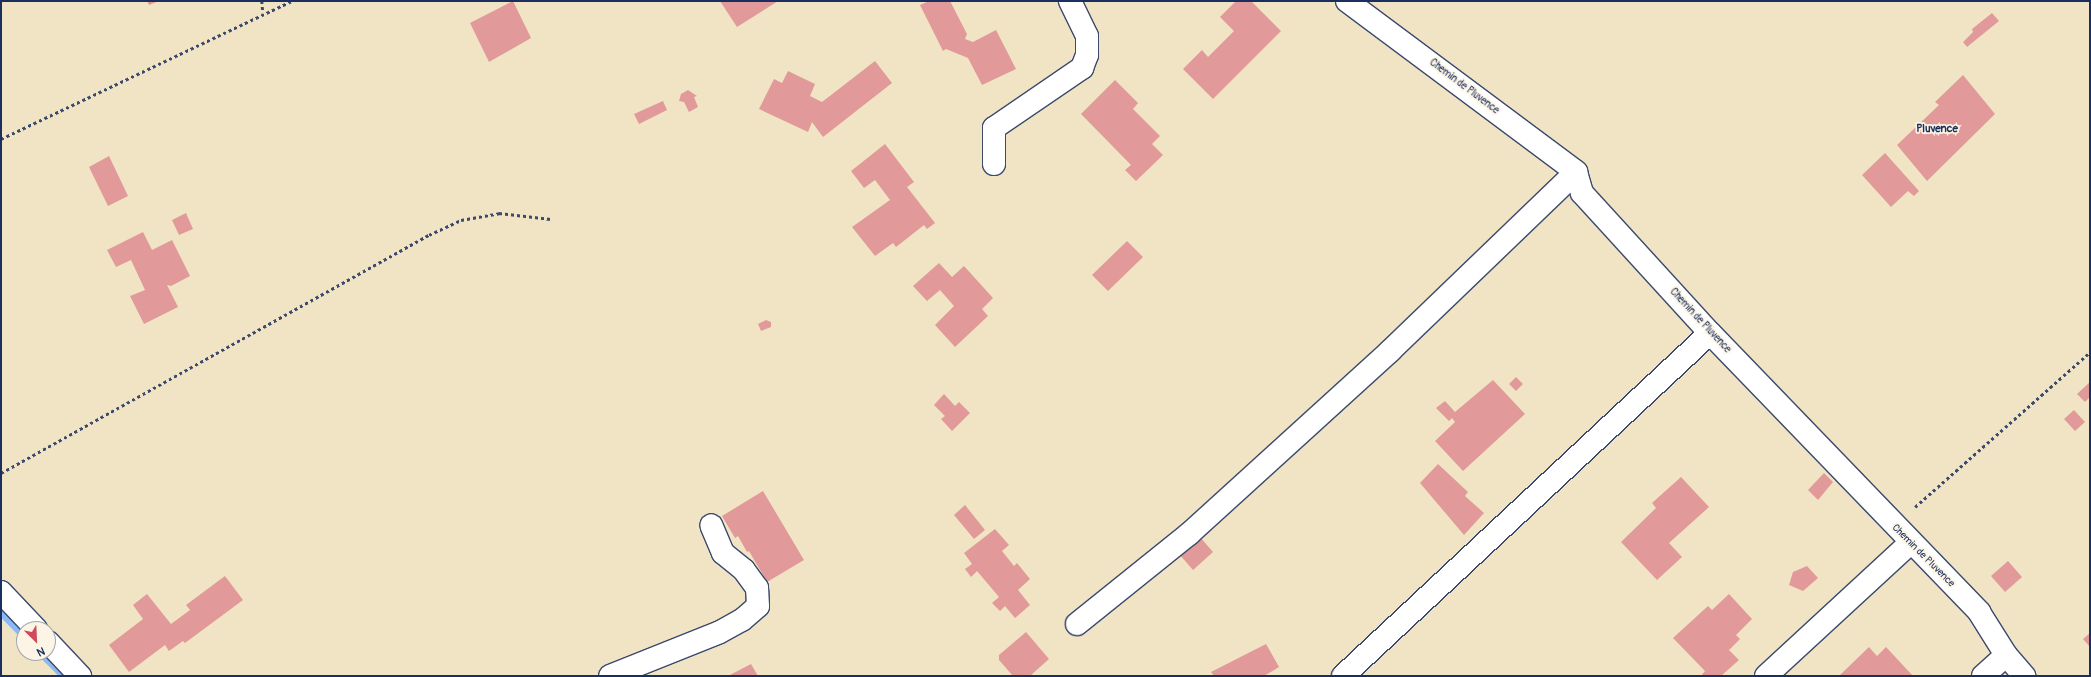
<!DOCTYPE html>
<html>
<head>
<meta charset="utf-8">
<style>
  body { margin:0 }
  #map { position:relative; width:2091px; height:677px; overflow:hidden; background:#f0e4c5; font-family:Pangolin,sans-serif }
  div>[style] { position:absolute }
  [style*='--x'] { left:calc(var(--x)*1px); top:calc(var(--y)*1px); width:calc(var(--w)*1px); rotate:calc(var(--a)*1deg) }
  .stream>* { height:9px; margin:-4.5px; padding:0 4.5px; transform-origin:4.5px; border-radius:4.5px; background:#8ab9f5 }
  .building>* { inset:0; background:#e19a99 }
  .path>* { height:2.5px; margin-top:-1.25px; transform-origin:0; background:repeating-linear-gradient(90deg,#3b4a6d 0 3px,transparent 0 6px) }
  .roads { filter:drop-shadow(1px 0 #3b4a6d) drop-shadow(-1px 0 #3b4a6d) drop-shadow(0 1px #3b4a6d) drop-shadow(0 -1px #3b4a6d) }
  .minor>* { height:22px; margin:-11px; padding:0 11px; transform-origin:11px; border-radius:11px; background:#fff }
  span { translate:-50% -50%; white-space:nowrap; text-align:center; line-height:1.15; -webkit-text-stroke:3.5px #fcf5e5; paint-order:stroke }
  .street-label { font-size:10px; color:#1b2f5e }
  .neighbourhood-label { font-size:11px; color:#1b2f5e; font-weight:700 }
  .frame { position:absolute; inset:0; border:2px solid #1b2f5e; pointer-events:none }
  .north { position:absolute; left:16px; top:621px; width:40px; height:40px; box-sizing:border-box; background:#fcf5e5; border:1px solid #a2a6af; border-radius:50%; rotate:156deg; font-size:11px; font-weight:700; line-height:16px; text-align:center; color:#1b2f5e }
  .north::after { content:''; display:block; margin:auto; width:14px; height:18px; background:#d1495b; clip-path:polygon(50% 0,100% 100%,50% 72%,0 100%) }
</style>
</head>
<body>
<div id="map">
  <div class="stream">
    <i style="--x:1;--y:611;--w:33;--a:46"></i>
    <i style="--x:42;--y:653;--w:33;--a:45"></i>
  </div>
  <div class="building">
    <i style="clip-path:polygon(147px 1px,159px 1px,149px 5px)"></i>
    <i style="clip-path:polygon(513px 1px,531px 38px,489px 62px,470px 23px)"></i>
    <i style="clip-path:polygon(720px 1px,778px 1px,737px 27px)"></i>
    <i style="clip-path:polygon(929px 1px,950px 1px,967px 34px,965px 39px,973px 42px,996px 30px,1016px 69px,982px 85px,968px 58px,946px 49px,943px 51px,920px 5px)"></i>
    <i style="clip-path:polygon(1236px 1px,1251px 1px,1281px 31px,1213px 99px,1183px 69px,1202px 50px,1208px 57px,1234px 31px,1220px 17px)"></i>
    <i style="clip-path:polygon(1992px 13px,1999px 21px,1967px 47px,1963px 42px,1973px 32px,1972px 29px)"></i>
    <i style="clip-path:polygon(875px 61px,892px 83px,823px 137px,812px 122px,808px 132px,759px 109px,774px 79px,782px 83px,788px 71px,815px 84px,810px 96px,822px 102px)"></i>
    <i style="clip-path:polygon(1963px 75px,1995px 114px,1927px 181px,1897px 145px,1939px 105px,1935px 102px)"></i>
    <i style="clip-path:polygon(1115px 80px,1138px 103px,1133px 109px,1160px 136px,1152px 144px,1163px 155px,1136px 181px,1125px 170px,1131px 165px,1081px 114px)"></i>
    <i style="clip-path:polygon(688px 90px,697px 96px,694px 97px,698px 107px,689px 112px,684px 102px,679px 101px,681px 94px)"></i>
    <i style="clip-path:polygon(663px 101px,667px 110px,639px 124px,634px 114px)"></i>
    <i style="clip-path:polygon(885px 144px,914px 182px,907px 187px,935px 223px,927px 229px,924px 225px,896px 247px,893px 243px,875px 256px,852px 227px,890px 200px,875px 180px,864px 188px,851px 171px)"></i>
    <i style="clip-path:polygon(1885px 153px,1919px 191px,1914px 196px,1908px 191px,1891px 207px,1862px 175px)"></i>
    <i style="clip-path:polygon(109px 156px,128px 196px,108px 206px,89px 167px)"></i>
    <i style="clip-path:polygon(186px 213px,193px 229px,179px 235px,172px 220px)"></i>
    <i style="clip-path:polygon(143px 232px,152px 250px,172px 240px,190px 276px,171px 286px,167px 285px,178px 307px,144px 324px,130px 296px,145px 290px,131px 260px,116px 267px,107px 250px)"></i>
    <i style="clip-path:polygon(1127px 241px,1143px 257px,1108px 291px,1092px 275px)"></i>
    <i style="clip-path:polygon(939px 263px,952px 277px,964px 266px,993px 298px,982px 309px,988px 316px,955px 347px,935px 325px,954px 306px,940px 290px,927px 301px,913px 286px)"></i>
    <i style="clip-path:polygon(766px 320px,771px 322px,771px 327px,761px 331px,758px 324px)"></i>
    <i style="clip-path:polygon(1516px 377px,1523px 384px,1516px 391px,1509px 384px)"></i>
    <i style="clip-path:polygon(1493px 380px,1525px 414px,1463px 471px,1435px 441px,1455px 422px,1452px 418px,1449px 421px,1436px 408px,1445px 401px,1455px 412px)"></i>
    <i style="clip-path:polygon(2090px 382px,2090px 397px,2085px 402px,2077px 394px)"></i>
    <i style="clip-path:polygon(944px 394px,955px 406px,959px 402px,970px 413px,952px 431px,941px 419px,945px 416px,934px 405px)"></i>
    <i style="clip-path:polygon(2074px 410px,2085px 422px,2075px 431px,2064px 419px)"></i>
    <i style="clip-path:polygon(1438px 464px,1468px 492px,1465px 496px,1484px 513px,1464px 535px,1420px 483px)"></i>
    <i style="clip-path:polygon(1824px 473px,1833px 482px,1818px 500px,1808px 490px)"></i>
    <i style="clip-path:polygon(1681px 477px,1709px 507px,1669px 543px,1682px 557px,1657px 580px,1621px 542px,1656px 508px,1652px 503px)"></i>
    <i style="clip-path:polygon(763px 491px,804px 560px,767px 582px,749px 551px,747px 552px,738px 536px,735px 538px,722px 516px)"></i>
    <i style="clip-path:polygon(965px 505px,985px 530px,974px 539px,954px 515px)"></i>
    <i style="clip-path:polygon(995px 529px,1009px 545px,1002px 551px,1014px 566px,1017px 563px,1030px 579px,1018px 590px,1030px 605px,1015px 618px,1005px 606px,1000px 611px,992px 603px,999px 597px,977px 571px,971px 577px,965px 569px,972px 564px,964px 553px)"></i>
    <i style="clip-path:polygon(1200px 537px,1213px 552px,1193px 570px,1179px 554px)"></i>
    <i style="clip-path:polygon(2008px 561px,2022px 577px,2005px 592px,1991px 576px)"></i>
    <i style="clip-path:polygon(1807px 566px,1818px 578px,1803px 591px,1789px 585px,1793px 572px)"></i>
    <i style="clip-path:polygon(225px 576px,243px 600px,185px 643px,183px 641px,169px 651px,165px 645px,129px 672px,109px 645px,143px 619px,133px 605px,147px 594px,171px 624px,190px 610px,186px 605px)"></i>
    <i style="clip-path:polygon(1729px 594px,1752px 619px,1736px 635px,1740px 639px,1729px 650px,1739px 660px,1721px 676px,1701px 676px,1705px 671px,1673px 638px,1708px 606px,1712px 610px)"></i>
    <i style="clip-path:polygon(1026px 632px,1049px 659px,1030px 676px,1013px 676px,999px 660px,999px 655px)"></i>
    <i style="clip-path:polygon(2090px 633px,2090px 647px,2083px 639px)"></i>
    <i style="clip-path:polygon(1266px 644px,1279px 667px,1264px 676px,1214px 676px,1211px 672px)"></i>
    <i style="clip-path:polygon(1869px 647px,1877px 656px,1886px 647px,1913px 676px,1839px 676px)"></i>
    <i style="clip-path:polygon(751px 664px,758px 676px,728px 676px)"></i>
  </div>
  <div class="path">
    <i style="--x:262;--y:1;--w:12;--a:85"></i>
    <i style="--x:1;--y:139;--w:322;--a:-25.4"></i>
    <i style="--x:1;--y:473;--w:490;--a:-29.1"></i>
    <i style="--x:429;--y:235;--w:35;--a:-25"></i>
    <i style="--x:461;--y:220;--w:39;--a:-10"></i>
    <i style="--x:499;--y:213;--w:52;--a:6.6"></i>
    <i style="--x:1915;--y:507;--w:234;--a:-41.5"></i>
  </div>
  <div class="roads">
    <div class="minor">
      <i style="--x:1347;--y:1;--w:286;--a:36.7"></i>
      <i style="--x:1576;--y:172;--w:22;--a:74"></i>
      <i style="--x:1582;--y:193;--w:190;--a:47.6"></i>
      <i style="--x:1710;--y:333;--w:388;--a:46"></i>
      <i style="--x:1979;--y:612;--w:51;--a:57.9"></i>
      <i style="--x:2006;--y:655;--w:28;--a:49"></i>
      <i style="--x:994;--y:164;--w:36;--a:-90"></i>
      <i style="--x:994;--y:128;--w:107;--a:-34.3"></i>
      <i style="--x:1082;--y:68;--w:14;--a:-69"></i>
      <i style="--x:1087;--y:55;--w:19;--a:-90"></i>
      <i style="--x:1087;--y:36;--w:39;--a:-116"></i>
      <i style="--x:1;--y:592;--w:51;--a:46.6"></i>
      <i style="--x:1077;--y:624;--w:144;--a:-38.8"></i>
      <i style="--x:1189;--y:534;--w:272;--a:-42.3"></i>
      <i style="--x:1390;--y:351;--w:258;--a:-43.9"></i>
      <i style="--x:48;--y:642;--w:47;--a:46.7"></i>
      <i style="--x:610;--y:676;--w:118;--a:-21.8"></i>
      <i style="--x:720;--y:632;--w:25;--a:-29"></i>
      <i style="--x:742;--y:620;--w:21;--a:-41"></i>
      <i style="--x:758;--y:606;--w:18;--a:-93"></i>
      <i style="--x:757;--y:588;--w:22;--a:-126"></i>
      <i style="--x:744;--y:570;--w:27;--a:-141"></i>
      <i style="--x:723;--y:553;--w:30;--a:-113"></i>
      <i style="--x:1343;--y:676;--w:502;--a:-43.06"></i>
      <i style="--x:1766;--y:676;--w:196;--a:-42.7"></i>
      <i style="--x:1983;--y:676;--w:31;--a:-42"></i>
    </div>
  </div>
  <div class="street-label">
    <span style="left:1464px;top:87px;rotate:37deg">Chemin de Pluvence</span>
    <span style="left:1700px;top:321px;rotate:47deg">Chemin de Pluvence</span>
    <span style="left:1923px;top:556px;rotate:45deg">Chemin de Pluvence</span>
  </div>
  <div class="neighbourhood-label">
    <span style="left:1937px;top:129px">Pluvence</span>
  </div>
  <div class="frame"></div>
  <div class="north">N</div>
</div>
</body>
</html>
